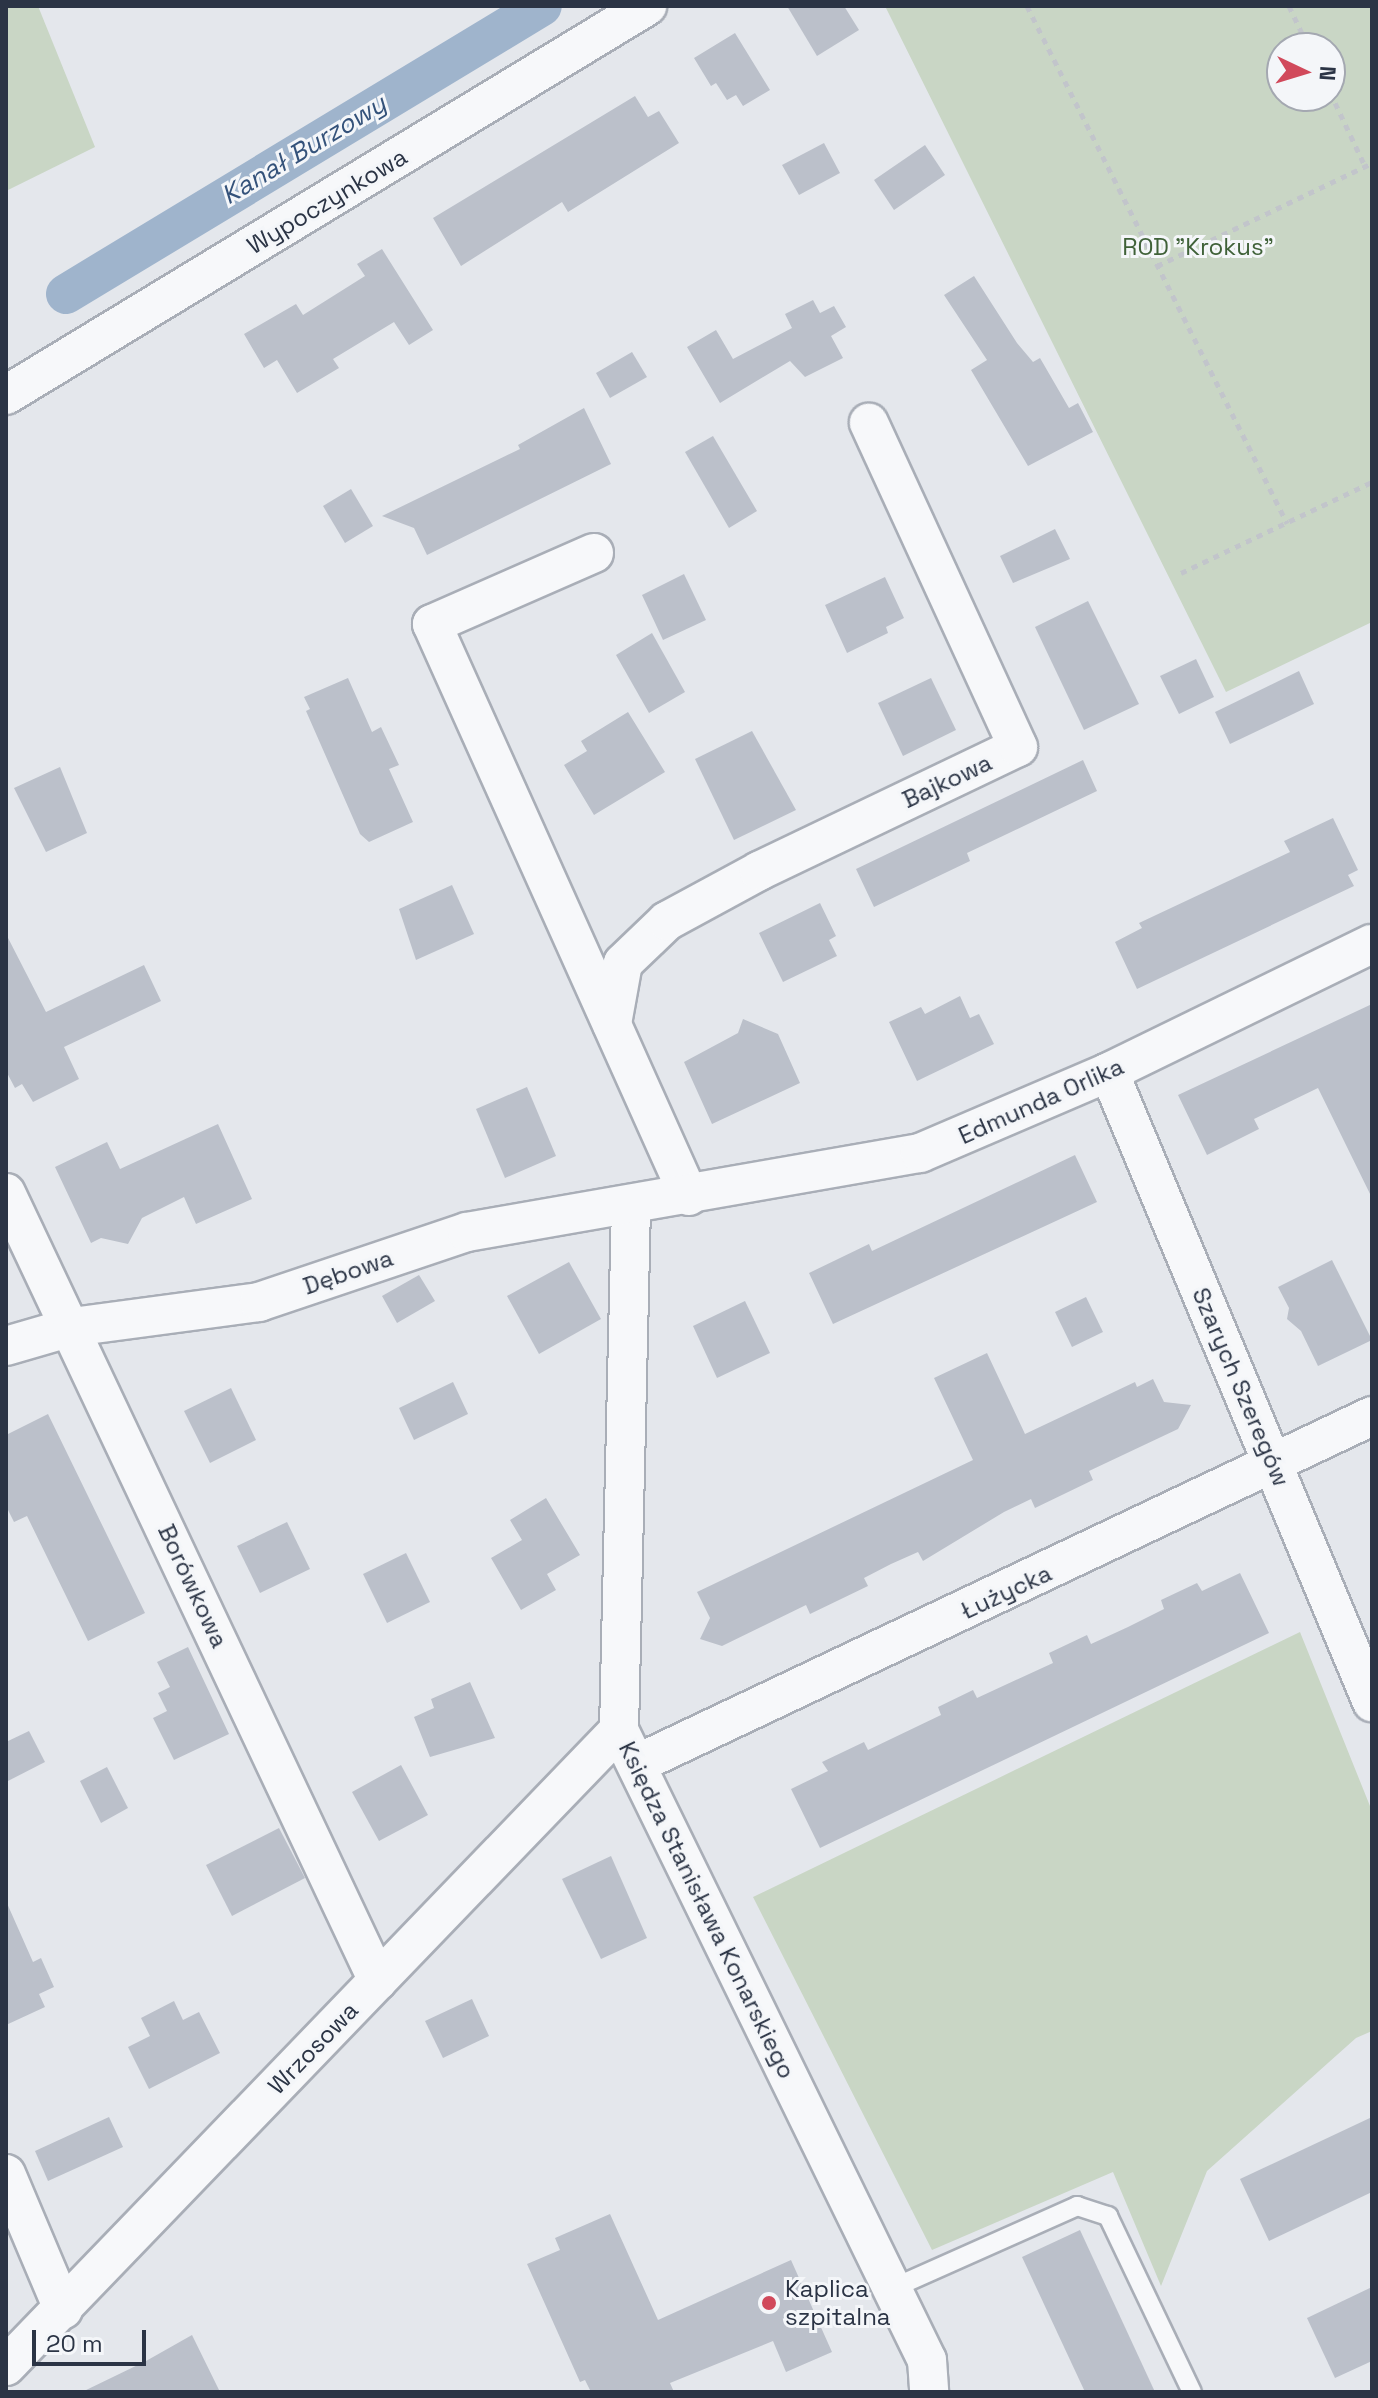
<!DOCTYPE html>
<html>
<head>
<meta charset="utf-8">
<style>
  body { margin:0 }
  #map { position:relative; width:1378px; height:2398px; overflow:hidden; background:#e4e7ec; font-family:"Space Grotesk",sans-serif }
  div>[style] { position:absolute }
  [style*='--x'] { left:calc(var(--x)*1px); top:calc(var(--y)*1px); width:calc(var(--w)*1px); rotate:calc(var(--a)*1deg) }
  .green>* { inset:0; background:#c9d6c5 }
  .canal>* { height:40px; margin:-20px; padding:0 20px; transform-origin:20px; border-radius:20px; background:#9fb4cc }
  .building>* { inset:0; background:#bbc0ca }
  .path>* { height:5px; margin-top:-2.5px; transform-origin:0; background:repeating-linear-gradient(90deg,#c2c5cb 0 6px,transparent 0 12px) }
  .roads { filter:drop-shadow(2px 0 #a9aeb7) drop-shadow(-2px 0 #a9aeb7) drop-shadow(0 2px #a9aeb7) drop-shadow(0 -2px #a9aeb7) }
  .lane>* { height:18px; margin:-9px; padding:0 9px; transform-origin:9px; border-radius:9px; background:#f7f8fa }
  .street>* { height:38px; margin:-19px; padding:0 19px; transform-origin:19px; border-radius:19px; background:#f7f8fa }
  .dots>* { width:22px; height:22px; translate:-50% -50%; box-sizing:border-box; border:4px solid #f4f6f9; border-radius:50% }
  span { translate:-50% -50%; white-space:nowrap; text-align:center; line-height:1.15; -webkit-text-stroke:6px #f4f6f9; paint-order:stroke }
  .street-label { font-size:24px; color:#2b3445 }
  .park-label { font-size:24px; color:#3f6138 }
  .poi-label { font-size:24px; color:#2b3445 }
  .left { translate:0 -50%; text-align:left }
  .water-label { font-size:26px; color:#34527a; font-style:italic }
  .frame { position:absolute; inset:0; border:8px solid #2b3445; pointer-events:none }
  .north { position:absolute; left:1266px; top:32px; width:80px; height:80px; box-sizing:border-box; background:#f4f6f9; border:2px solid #a4a8b1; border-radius:50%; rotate:94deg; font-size:22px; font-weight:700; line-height:32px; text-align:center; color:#2b3445 }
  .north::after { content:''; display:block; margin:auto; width:28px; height:36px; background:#d1495b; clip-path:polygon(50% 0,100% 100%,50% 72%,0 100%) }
  .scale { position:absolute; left:32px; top:2330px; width:114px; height:36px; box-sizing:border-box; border:4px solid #2b3445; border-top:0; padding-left:10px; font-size:24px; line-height:28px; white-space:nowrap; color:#2b3445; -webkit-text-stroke:6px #f4f6f9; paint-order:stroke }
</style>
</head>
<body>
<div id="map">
  <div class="green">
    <i style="clip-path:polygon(6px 6px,38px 6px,95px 147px,6px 191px)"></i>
    <i style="clip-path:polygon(evenodd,885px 6px,1372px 6px,1372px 622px,1226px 692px,885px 6px,1282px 48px,1330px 48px,1330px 96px,1282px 96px,1282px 48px)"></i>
    <i style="clip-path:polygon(1300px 1632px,1372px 1811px,1372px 2031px,1356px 2038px,1207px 2171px,1161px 2286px,1113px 2172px,932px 2250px,753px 1897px)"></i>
  </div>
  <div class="canal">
    <i style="--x:66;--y:294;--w:556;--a:-31.18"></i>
  </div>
  <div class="building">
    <i style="clip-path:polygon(787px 6px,844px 6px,859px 30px,817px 56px)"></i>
    <i style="clip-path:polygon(735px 33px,770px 90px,743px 106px,736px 95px,727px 100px,716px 83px,711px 86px,694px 58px)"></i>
    <i style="clip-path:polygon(635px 96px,648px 117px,659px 111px,679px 143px,568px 212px,562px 202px,461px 266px,433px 218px)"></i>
    <i style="clip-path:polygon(824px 143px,840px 173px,799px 195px,782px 165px)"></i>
    <i style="clip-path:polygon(925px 145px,945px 175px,894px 210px,874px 180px)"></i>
    <i style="clip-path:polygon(382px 249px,433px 330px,409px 345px,394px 322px,333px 359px,339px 368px,297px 393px,277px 360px,264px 368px,244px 334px,296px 304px,303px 315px,365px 276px,357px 264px)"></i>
    <i style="clip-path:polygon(974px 276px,1017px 343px,1033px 362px,1040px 358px,1069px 408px,1078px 403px,1093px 432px,1028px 466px,971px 370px,987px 360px,944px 295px)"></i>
    <i style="clip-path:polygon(813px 300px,820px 313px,834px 306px,846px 327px,831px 336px,843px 358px,805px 377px,790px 361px,720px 403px,687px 347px,716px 330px,733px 359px,792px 328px,785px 314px)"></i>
    <i style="clip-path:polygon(632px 352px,647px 377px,610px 398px,596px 373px)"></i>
    <i style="clip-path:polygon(584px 408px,611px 464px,427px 555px,414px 528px,382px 516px,520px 449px,518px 445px)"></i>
    <i style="clip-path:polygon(713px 436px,757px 511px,729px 528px,685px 452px)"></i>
    <i style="clip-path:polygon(351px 489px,373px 526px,345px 543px,323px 506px)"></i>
    <i style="clip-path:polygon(1055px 529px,1070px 559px,1013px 583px,1000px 556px)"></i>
    <i style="clip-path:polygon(684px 574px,706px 620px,663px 640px,642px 595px)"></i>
    <i style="clip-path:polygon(885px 577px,904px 618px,886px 627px,888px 633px,847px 653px,825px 605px)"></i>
    <i style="clip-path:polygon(1088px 601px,1139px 704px,1084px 730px,1035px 627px)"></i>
    <i style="clip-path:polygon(652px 633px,685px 692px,649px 713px,616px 655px)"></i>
    <i style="clip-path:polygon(1196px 659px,1214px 697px,1179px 714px,1160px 676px)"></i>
    <i style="clip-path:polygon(1299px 671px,1314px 704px,1230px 744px,1215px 712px)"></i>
    <i style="clip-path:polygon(348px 678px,372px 732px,381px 727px,399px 765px,389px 769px,413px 822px,369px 842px,360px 834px,306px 711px,310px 709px,304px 697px)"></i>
    <i style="clip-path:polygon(931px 678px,956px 730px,903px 756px,878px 703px)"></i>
    <i style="clip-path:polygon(628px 712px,665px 772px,594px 815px,564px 765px,587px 751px,581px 741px)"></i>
    <i style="clip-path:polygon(752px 731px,796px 810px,734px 840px,695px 759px)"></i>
    <i style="clip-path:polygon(1083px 760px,1097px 791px,967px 853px,970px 861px,874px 907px,856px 869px)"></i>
    <i style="clip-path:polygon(60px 767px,87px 833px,46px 852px,14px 788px)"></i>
    <i style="clip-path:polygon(1333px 818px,1358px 870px,1348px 875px,1354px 886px,1137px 989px,1115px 942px,1142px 928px,1139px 923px,1290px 852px,1284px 841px)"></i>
    <i style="clip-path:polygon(452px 885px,474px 934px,416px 960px,399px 909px)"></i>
    <i style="clip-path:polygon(820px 903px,836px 936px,829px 940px,837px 956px,783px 982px,759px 933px)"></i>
    <i style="clip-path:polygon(6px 934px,46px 1012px,144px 965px,161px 1001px,64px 1047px,79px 1079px,33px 1102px,22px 1084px,15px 1088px,6px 1071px)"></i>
    <i style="clip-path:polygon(960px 996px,970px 1018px,979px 1014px,994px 1044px,917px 1081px,889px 1022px,921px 1007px,925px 1014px)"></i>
    <i style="clip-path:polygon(1372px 1004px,1372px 1198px,1318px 1088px,1254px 1119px,1259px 1129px,1207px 1155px,1178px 1095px)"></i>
    <i style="clip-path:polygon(743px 1019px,778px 1034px,800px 1083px,712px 1124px,684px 1062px,738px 1033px)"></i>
    <i style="clip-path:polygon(527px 1087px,556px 1156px,505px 1178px,476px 1109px)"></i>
    <i style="clip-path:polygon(218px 1124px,252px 1199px,196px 1224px,184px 1197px,142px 1218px,128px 1244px,101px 1238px,91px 1243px,55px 1167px,107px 1142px,120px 1169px)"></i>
    <i style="clip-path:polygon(1075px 1155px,1097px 1202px,833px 1324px,809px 1273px,869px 1244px,872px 1251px)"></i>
    <i style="clip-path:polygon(1332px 1260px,1372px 1340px,1318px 1366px,1301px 1331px,1287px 1319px,1289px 1308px,1278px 1287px)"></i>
    <i style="clip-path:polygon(569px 1262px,601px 1319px,539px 1354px,507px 1296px)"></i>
    <i style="clip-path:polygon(419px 1275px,435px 1301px,397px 1323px,382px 1296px)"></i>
    <i style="clip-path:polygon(1086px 1297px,1103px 1332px,1072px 1347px,1055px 1312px)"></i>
    <i style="clip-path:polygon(745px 1301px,770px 1353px,717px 1378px,693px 1326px)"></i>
    <i style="clip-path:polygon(987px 1353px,1025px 1434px,1135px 1382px,1137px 1387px,1153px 1379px,1164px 1402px,1191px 1405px,1178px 1429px,1089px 1471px,1093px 1480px,1035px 1508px,1031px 1499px,1004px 1512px,923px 1561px,918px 1552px,891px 1564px,864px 1578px,868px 1586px,810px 1614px,806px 1605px,722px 1646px,700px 1639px,710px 1618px,697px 1592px,973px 1460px,934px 1378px)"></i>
    <i style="clip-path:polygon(453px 1382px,468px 1414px,414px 1440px,399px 1408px)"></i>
    <i style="clip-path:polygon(231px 1388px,256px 1440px,210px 1463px,184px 1411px)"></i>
    <i style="clip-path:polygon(48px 1414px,145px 1613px,88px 1641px,27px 1516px,14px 1522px,6px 1506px,6px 1435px)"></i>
    <i style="clip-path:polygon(546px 1498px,580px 1555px,547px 1574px,556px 1590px,521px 1610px,491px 1558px,522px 1540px,510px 1520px)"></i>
    <i style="clip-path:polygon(287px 1522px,310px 1569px,260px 1593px,237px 1546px)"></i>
    <i style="clip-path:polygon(406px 1553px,430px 1602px,387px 1623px,363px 1574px)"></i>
    <i style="clip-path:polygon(1240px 1573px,1269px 1633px,820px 1848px,791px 1789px,828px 1771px,822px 1762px,864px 1742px,868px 1750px,941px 1715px,938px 1707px,973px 1690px,977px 1698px,1053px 1663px,1049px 1653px,1087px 1635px,1091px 1644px,1128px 1627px,1164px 1609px,1161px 1600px,1197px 1583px,1202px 1591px)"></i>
    <i style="clip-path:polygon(188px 1647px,229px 1734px,174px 1760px,153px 1718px,167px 1711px,158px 1693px,170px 1687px,157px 1662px)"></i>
    <i style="clip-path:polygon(470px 1682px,495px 1738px,430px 1757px,414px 1717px,434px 1708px,431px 1699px)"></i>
    <i style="clip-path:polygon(29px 1731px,45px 1762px,6px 1782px,6px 1742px)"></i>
    <i style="clip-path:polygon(401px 1765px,428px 1815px,379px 1841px,352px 1792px)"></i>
    <i style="clip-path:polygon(107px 1767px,128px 1808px,101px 1823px,80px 1781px)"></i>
    <i style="clip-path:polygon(279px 1828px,305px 1878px,232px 1916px,206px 1865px)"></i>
    <i style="clip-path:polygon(611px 1856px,647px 1938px,601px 1959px,562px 1879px)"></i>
    <i style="clip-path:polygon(6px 1901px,33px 1962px,41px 1958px,54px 1987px,39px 1994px,45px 2007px,6px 2025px)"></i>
    <i style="clip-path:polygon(472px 1999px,489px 2036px,443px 2058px,425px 2021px)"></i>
    <i style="clip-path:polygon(174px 2001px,183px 2020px,199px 2012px,220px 2053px,149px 2089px,128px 2047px,150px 2036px,141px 2018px)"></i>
    <i style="clip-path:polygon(109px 2117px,123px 2147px,48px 2181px,35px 2151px)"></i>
    <i style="clip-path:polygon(1372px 2117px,1372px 2192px,1269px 2241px,1240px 2179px)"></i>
    <i style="clip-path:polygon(610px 2214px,658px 2320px,791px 2260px,832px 2352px,786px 2372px,773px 2341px,670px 2383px,674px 2392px,591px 2392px,585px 2380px,580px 2382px,527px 2264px,560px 2250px,555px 2238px)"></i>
    <i style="clip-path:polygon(1080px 2230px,1155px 2392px,1085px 2392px,1022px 2257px)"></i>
    <i style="clip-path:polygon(1372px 2287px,1372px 2361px,1335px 2378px,1307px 2318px)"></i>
    <i style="clip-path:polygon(192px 2335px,220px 2392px,82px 2392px,146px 2361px)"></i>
  </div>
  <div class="path">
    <i style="--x:1027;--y:6;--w:579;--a:63.3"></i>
    <i style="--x:1289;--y:6;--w:47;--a:64.5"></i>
    <i style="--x:1330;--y:92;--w:82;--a:64.7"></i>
    <i style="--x:1157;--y:266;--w:238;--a:-25.6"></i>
    <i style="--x:1181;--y:573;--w:212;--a:-25.5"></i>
  </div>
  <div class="roads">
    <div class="lane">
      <i style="--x:891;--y:2289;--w:204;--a:-24"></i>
      <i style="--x:1077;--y:2206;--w:33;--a:18"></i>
      <i style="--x:1108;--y:2216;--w:195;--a:64.5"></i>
    </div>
    <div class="street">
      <i style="--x:6;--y:395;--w:750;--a:-31.25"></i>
      <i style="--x:594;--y:553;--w:177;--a:156.3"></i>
      <i style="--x:432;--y:624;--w:627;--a:65.81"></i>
      <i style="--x:612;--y:1024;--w:62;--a:-79.8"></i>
      <i style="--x:623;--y:963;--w:61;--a:-43.7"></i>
      <i style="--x:667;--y:921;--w:105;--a:-28.5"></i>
      <i style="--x:759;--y:871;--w:287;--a:-25.6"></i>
      <i style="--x:1018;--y:747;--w:357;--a:-114.7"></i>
      <i style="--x:1109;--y:1072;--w:683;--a:67.34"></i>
      <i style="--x:6;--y:1193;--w:871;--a:64.73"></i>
      <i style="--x:631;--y:1206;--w:524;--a:91.31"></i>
      <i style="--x:619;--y:1730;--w:701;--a:63.95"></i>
      <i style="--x:927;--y:2360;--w:32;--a:86"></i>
      <i style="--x:6;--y:1346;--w:69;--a:-16.1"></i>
      <i style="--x:72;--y:1327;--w:189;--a:-7.6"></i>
      <i style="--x:259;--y:1302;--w:219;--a:-18.6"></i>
      <i style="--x:467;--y:1232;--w:460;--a:-9.9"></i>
      <i style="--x:920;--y:1153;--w:206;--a:-23.2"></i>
      <i style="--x:1109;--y:1072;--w:292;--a:-26"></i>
      <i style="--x:639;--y:1763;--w:811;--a:-25.33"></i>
      <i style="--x:6;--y:2174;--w:147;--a:67.1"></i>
      <i style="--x:6;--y:2366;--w:883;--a:-46.05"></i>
    </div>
  </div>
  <div class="dots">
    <i style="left:769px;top:2303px;background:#d1495b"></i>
  </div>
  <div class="street-label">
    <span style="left:327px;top:201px;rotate:-31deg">Wypoczynkowa</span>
    <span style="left:947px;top:781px;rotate:-25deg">Bajkowa</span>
    <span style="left:1041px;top:1101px;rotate:-24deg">Edmunda Orlika</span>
    <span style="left:348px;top:1272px;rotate:-19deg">Dębowa</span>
    <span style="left:1241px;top:1387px;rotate:67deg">Szarych Szeregów</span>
    <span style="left:193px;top:1586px;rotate:65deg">Borówkowa</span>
    <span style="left:1006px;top:1592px;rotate:-25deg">Łużycka</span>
    <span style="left:707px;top:1910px;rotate:64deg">Księdza Stanisława Konarskiego</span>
    <span style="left:313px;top:2048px;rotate:-46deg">Wrzosowa</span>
  </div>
  <div class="park-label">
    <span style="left:1198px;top:247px">ROD "Krokus"</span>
  </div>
  <div class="poi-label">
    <span class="left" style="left:785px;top:2303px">Kaplica<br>szpitalna</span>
  </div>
  <div class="water-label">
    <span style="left:304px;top:150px;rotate:-31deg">Kanał Burzowy</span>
  </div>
  <div class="frame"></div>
  <div class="north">N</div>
  <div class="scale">20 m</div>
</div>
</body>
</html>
